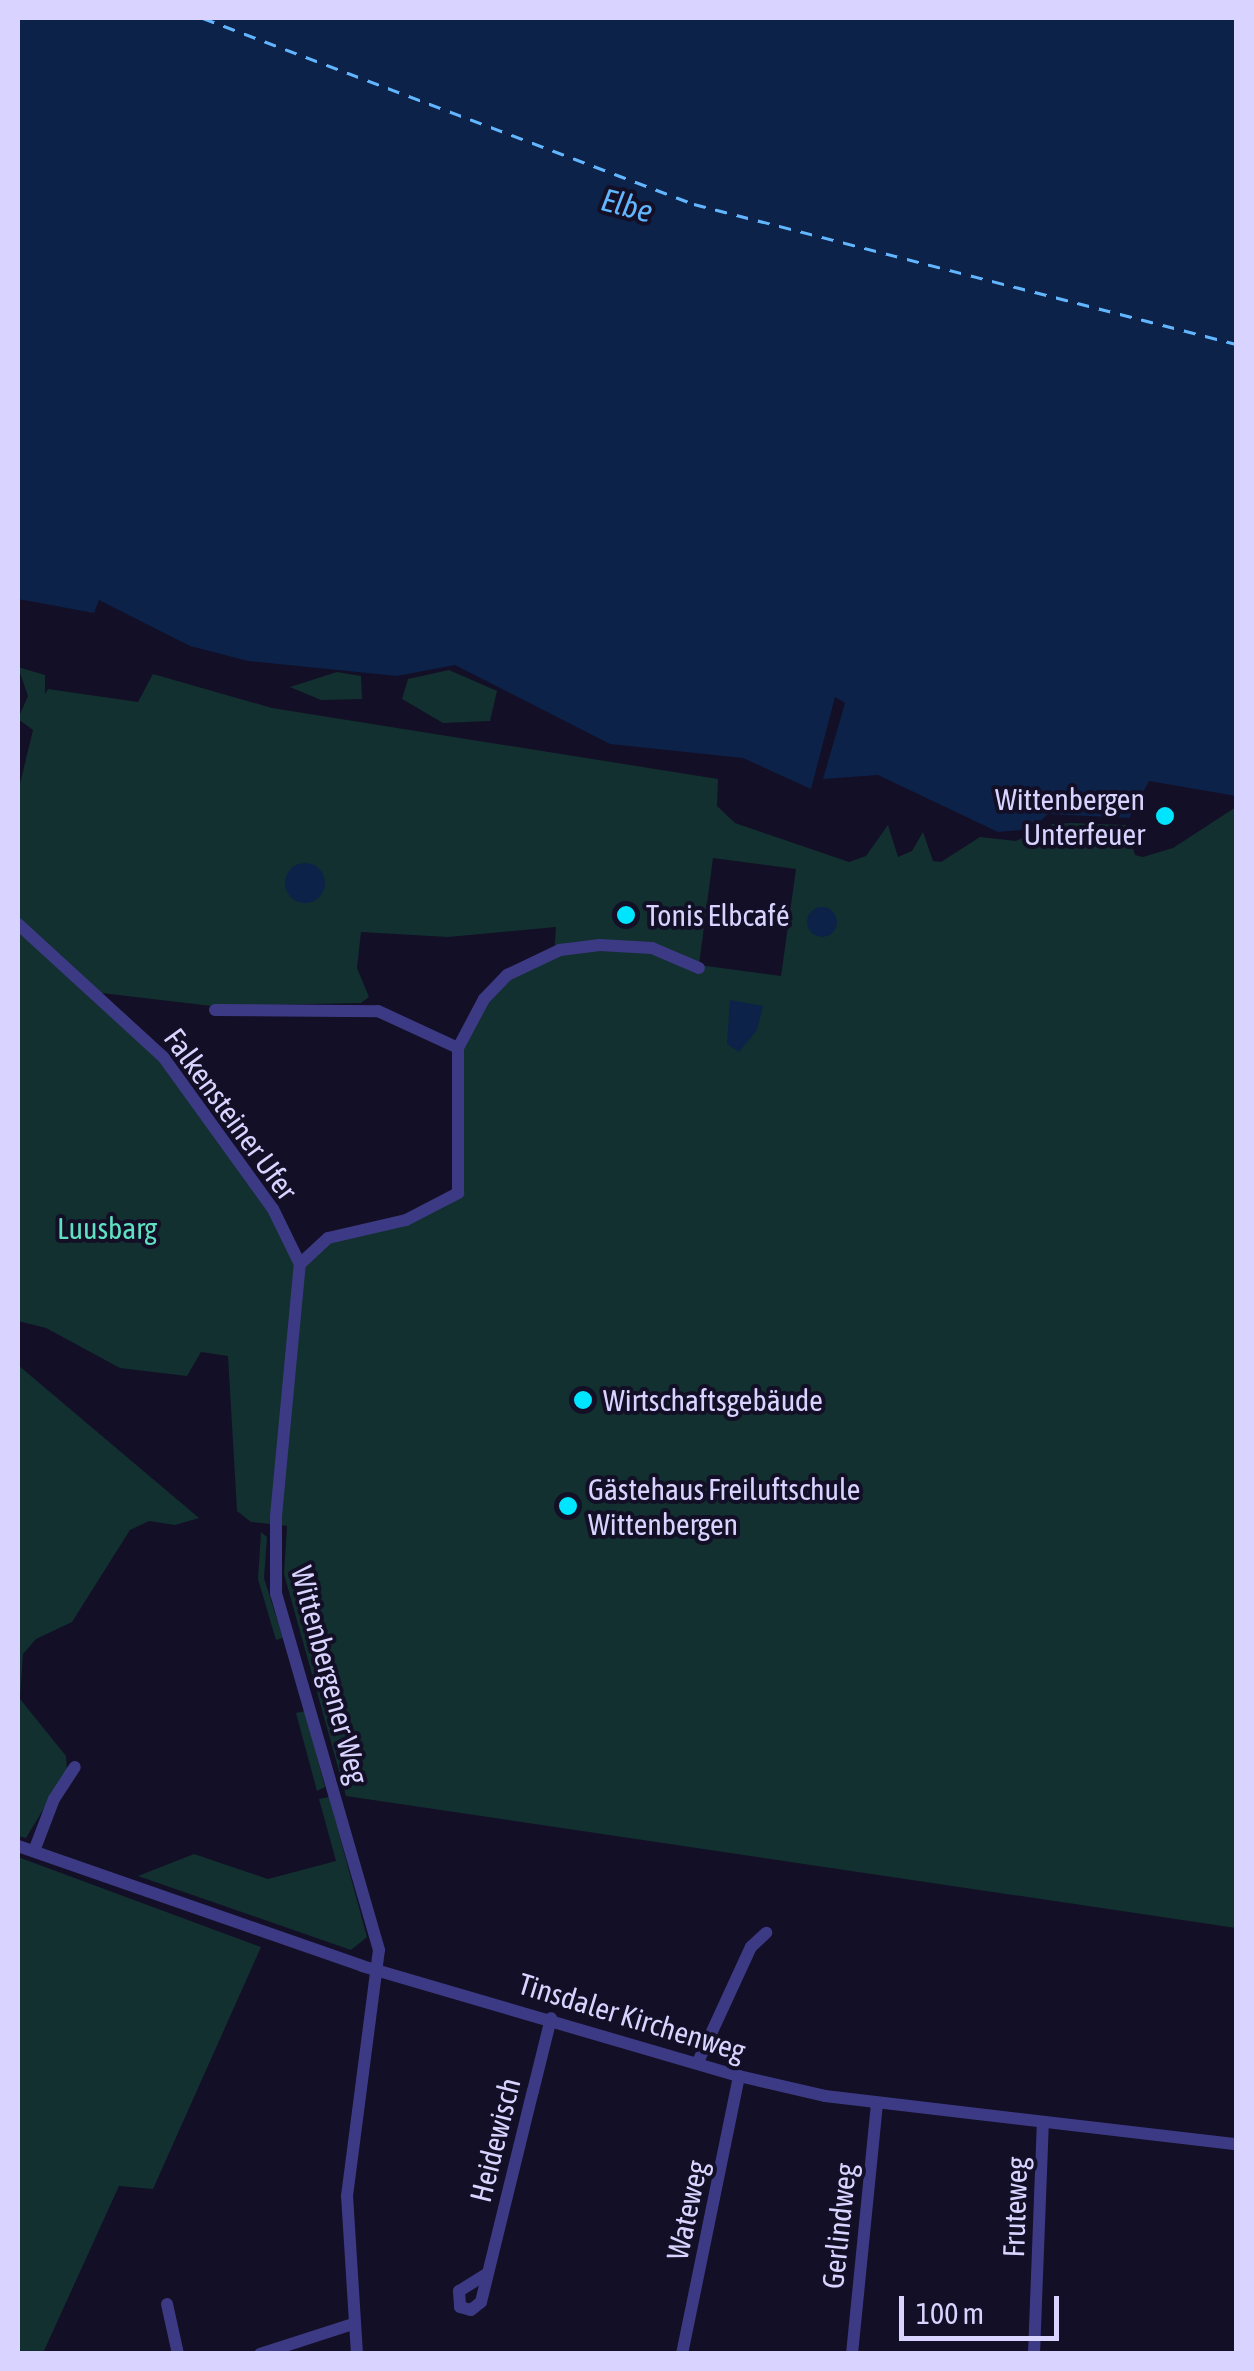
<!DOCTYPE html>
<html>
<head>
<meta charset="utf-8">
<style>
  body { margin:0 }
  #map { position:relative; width:1254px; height:2371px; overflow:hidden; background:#130f26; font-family:"Asap Condensed",sans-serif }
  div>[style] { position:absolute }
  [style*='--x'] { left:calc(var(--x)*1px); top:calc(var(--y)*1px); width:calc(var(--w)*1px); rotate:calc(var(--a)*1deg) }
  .green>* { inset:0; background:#12302f }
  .water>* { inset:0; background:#0c2248 }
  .round { border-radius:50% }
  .ferry>* { height:2.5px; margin-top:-1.25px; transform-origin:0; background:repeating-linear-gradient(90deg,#62b6ff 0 12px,transparent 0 22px) }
  .minor>* { height:12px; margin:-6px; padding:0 6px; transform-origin:6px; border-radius:6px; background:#3d3a85 }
  .dots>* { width:28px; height:28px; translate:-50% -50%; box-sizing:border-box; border:5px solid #130f26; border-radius:50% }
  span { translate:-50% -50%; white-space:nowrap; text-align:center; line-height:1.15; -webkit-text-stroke:8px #130f26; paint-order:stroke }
  .poi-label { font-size:30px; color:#d9d4ff }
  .right { translate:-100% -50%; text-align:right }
  .left { translate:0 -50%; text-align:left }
  .street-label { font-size:30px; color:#d9d4ff }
  .park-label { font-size:30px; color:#5fe0c0 }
  .water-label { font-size:32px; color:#62b6ff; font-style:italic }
  .frame { position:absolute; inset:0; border:20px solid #d9d4ff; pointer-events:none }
  .scale { position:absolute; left:899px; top:2296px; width:160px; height:45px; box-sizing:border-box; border:5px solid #d9d4ff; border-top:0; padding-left:12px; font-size:30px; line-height:35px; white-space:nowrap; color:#d9d4ff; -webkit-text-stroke:8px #130f26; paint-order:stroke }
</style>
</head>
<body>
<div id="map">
  <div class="green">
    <i style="clip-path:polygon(evenodd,18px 667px,45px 675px,45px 694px,48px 689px,138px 702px,153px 674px,272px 708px,718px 779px,717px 806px,735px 823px,849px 862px,866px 856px,888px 825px,898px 857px,912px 851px,923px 832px,933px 861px,941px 862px,980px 837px,1016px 841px,1052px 824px,1071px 823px,1126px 825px,1135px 855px,1143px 857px,1173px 848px,1236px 807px,1236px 1928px,346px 1796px,284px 1574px,287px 1526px,251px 1522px,237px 1511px,228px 1356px,201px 1352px,187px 1376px,120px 1368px,46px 1328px,18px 1321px,18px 792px,33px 730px,18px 719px,28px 696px,18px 667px,713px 858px,796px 869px,781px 976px,699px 965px,713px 858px,18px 667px,556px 927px,554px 955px,515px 973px,484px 1003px,461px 1045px,462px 1191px,407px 1223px,328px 1240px,298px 1267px,269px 1209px,158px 1052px,93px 992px,212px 1006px,361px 1003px,369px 997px,357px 968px,361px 932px,448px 937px,556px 927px)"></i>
    <i style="clip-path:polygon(449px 670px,497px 691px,490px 721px,443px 723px,402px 699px,408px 679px)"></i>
    <i style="clip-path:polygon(337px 672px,361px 676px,362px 699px,321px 700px,290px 687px)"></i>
    <i style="clip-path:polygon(18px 1365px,199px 1518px,175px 1525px,149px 1521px,130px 1530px,72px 1622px,36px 1639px,23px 1654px,20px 1699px,66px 1756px,67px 1770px,26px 1838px,18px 1836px)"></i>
    <i style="clip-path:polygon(261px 1532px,267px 1537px,264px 1578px,283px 1638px,276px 1640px,258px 1579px)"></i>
    <i style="clip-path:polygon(305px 1711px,325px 1787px,317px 1791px,296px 1713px)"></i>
    <i style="clip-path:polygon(329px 1797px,367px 1937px,351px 1950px,138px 1876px,194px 1854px,268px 1879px,336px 1861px,319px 1799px)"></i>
    <i style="clip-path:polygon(18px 1857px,261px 1947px,153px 2189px,119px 2186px,43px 2353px,18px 2353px)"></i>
  </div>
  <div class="water">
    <i style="clip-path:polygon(18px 18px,1236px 18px,1236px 796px,1149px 781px,1129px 818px,1048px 814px,1032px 829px,998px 832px,878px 775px,823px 779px,845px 703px,835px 697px,811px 789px,743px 758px,610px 744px,455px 665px,397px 676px,248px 661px,190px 646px,99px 600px,94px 613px,18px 599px)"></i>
    <i class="round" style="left:285px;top:863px;width:40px;height:40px"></i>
    <i class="round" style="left:807px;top:907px;width:30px;height:30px"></i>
    <i style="clip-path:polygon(730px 1000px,763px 1006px,757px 1030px,739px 1052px,727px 1044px)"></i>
  </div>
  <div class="ferry">
    <i style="--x:203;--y:18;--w:525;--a:20.75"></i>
    <i style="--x:694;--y:204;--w:560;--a:14.48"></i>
  </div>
  <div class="minor">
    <i style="--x:18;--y:924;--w:198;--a:42.5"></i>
    <i style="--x:164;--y:1058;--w:186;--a:54.2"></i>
    <i style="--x:273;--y:1209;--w:61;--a:63.9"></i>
    <i style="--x:215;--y:1010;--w:163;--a:0.4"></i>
    <i style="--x:378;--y:1011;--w:88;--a:24.8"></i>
    <i style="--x:18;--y:1846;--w:364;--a:19.2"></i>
    <i style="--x:362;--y:1966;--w:393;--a:16.3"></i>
    <i style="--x:739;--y:2076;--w:88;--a:13.1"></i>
    <i style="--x:825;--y:2096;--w:414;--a:6.7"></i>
    <i style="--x:34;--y:1851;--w:56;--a:-69"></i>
    <i style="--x:54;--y:1799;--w:38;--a:-57"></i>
    <i style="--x:698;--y:2062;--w:127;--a:-65.3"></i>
    <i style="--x:751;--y:1947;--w:21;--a:-43"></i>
    <i style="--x:488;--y:2273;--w:34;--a:148"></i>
    <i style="--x:459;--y:2291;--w:16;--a:86"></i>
    <i style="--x:460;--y:2307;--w:11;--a:15"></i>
    <i style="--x:471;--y:2310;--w:13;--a:-39"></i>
    <i style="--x:481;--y:2302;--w:217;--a:-76.2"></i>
    <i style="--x:533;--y:2091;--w:75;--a:-76.1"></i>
    <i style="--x:167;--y:2304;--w:51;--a:77.6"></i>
    <i style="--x:260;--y:2354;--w:98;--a:-17.9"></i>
    <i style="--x:357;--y:2354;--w:158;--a:-93.6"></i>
    <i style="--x:347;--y:2196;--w:248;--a:-82.6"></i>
    <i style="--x:379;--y:1950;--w:371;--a:-106.1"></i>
    <i style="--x:276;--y:1594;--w:78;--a:-90"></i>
    <i style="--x:276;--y:1516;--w:253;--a:-84.6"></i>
    <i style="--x:300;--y:1264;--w:38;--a:-43"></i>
    <i style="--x:328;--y:1238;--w:80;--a:-13"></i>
    <i style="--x:406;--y:1220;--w:59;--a:-27.4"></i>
    <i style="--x:458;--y:1193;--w:145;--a:-90"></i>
    <i style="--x:458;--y:1048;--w:55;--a:-62"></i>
    <i style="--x:484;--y:999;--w:33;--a:-46"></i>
    <i style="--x:507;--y:975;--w:59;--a:-25.3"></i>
    <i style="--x:560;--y:950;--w:40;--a:-7.1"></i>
    <i style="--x:600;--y:945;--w:52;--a:3.3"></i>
    <i style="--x:652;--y:948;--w:51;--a:23.1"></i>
    <i style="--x:682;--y:2354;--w:284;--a:-78.4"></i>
    <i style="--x:852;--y:2354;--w:252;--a:-84.3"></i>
    <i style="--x:1034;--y:2354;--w:231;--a:-87.8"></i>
  </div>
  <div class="dots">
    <i style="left:1165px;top:816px;background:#00e5ff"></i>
    <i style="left:626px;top:915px;background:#00e5ff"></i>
    <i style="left:583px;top:1400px;background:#00e5ff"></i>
    <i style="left:568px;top:1506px;background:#00e5ff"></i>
  </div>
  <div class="poi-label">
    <span class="right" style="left:1145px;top:816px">Wittenbergen<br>Unterfeuer</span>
    <span class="left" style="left:646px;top:915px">Tonis Elbcafé</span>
    <span class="left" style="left:603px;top:1400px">Wirtschaftsgebäude</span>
    <span class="left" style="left:588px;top:1506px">Gästehaus Freiluftschule<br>Wittenbergen</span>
  </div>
  <div class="street-label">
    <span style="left:231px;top:1114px;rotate:54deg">Falkensteiner Ufer</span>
    <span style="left:330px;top:1675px;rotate:75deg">Wittenbergener Weg</span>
    <span style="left:632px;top:2017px;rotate:17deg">Tinsdaler Kirchenweg</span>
    <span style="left:495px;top:2140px;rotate:-76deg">Heidewisch</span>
    <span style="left:1015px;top:2207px;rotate:-88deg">Fruteweg</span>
    <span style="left:687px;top:2210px;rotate:-78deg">Wateweg</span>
    <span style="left:839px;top:2226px;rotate:-84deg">Gerlindweg</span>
  </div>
  <div class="park-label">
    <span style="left:107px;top:1228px">Luusbarg</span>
  </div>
  <div class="water-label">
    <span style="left:627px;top:206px;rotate:15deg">Elbe</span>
  </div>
  <div class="frame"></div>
  <div class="scale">100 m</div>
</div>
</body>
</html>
